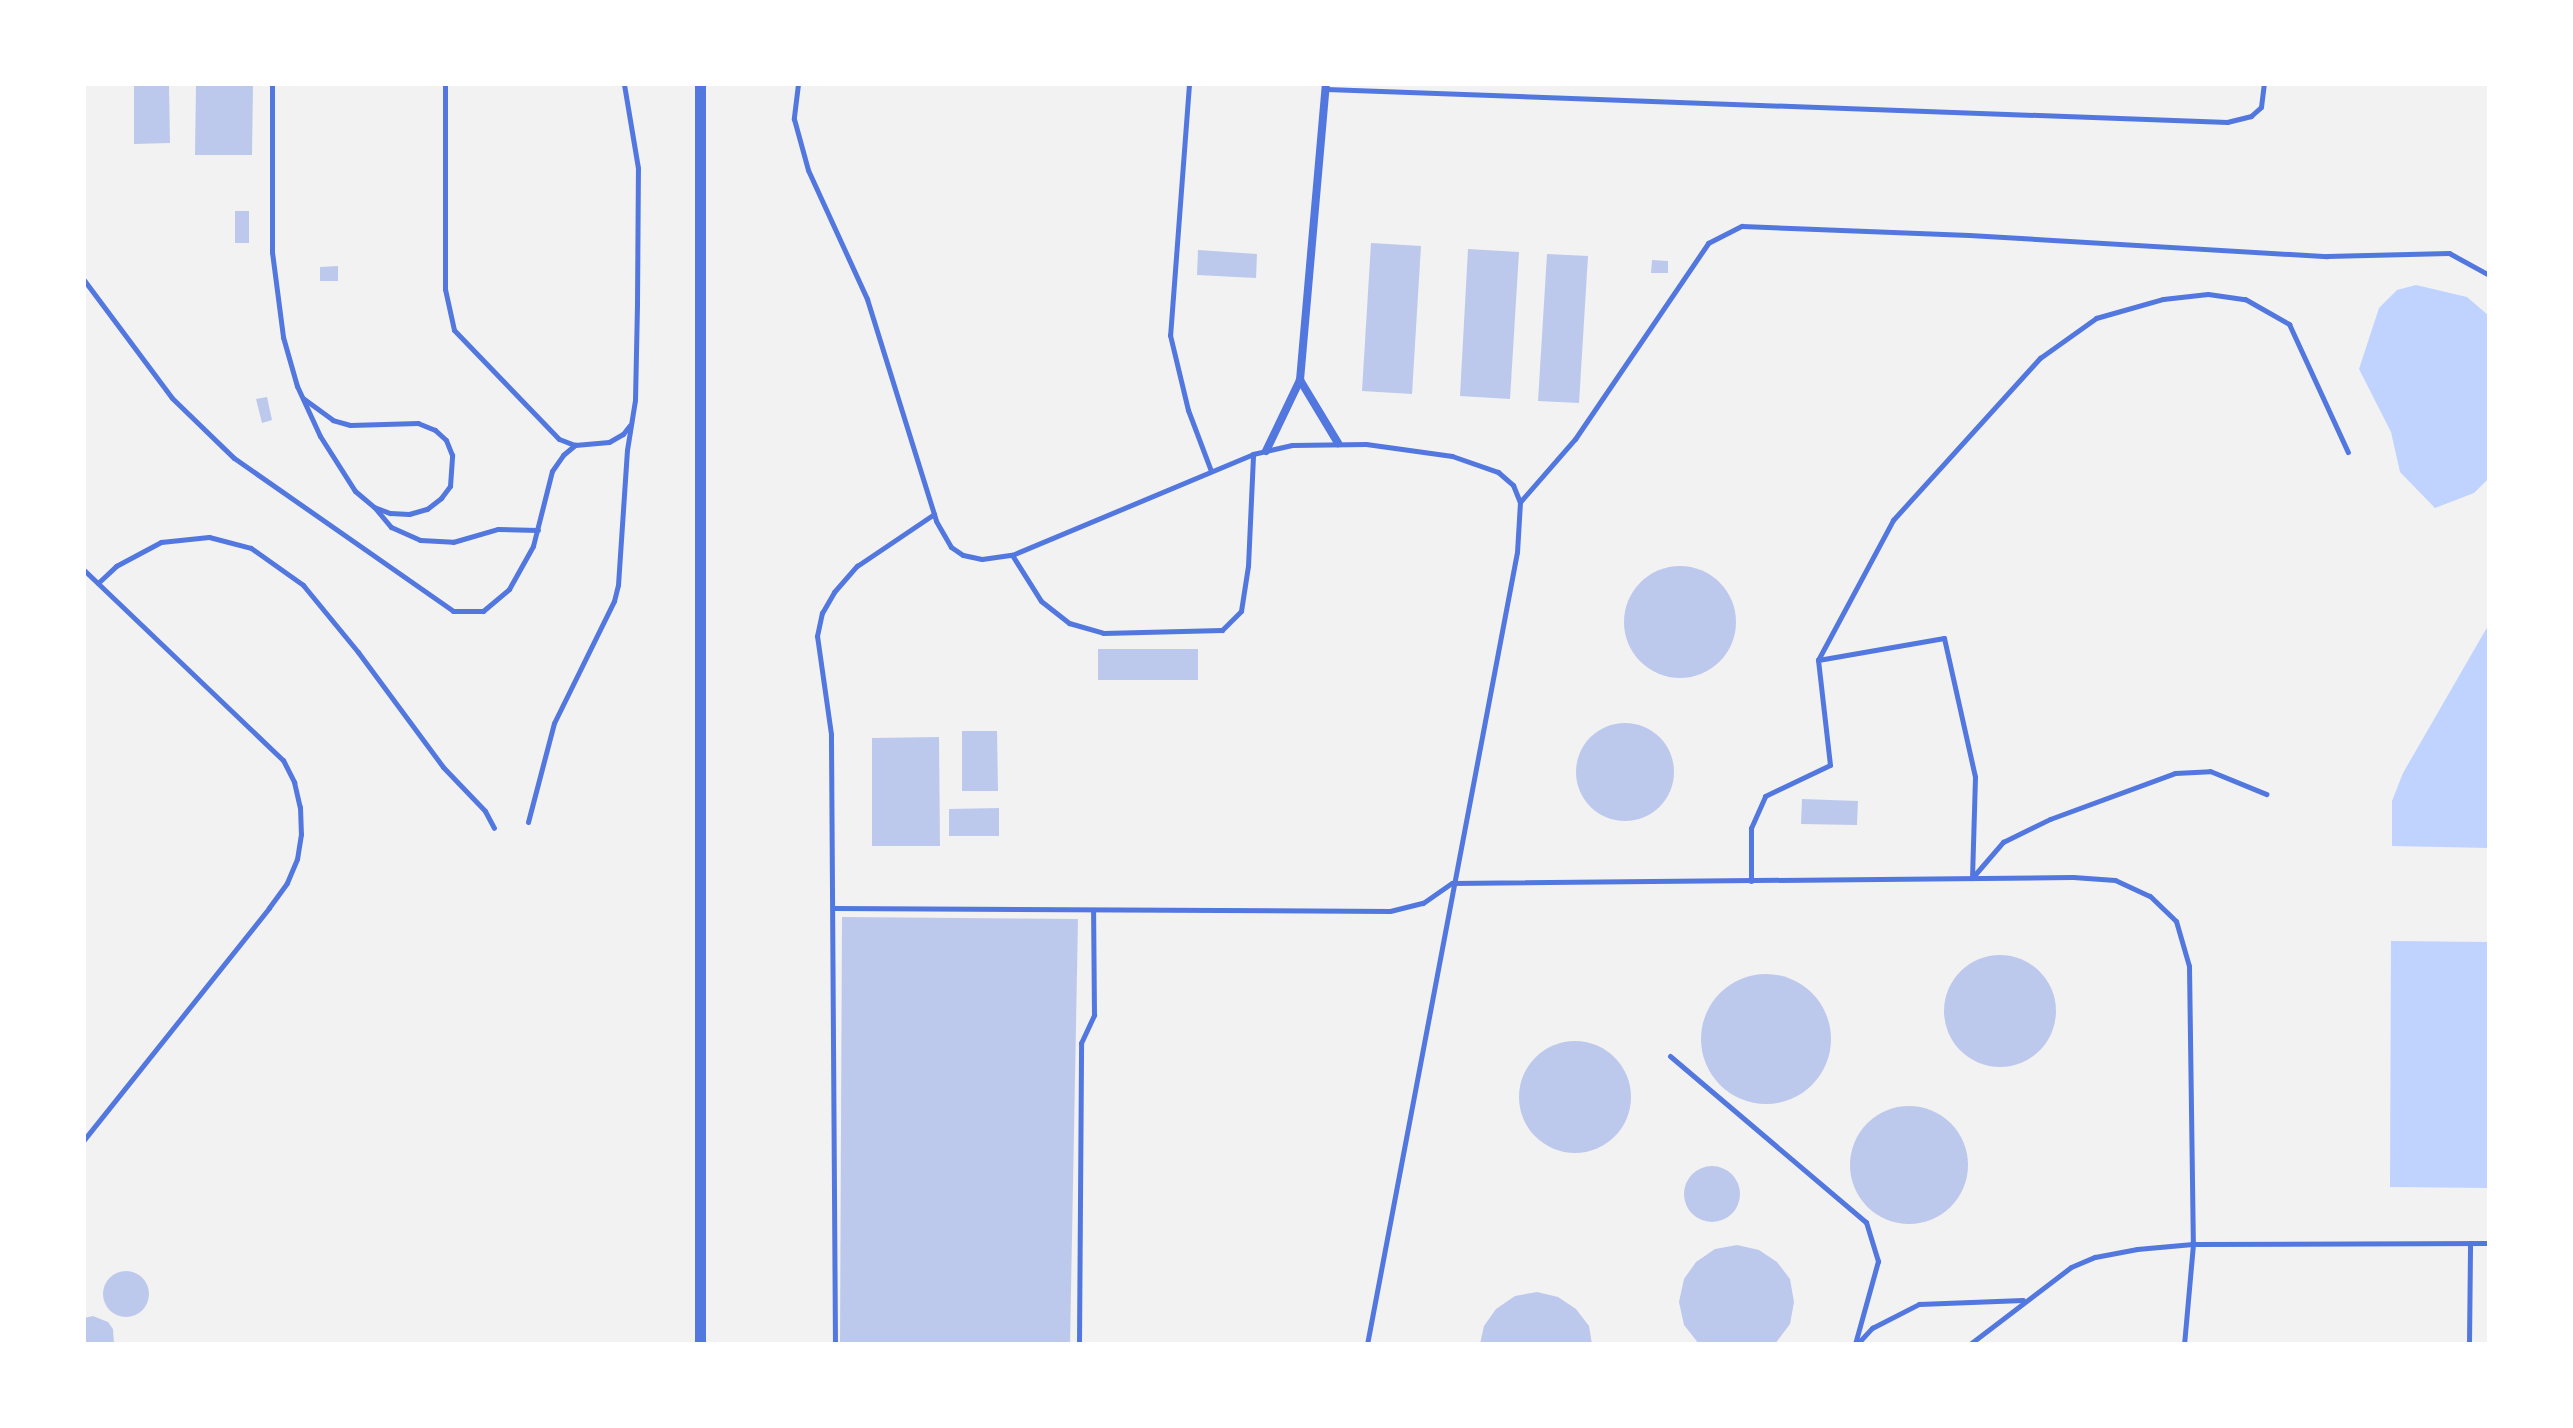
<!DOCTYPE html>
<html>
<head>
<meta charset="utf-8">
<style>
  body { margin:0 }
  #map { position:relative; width:2573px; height:1428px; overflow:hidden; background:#f2f2f2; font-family:Helvetica,sans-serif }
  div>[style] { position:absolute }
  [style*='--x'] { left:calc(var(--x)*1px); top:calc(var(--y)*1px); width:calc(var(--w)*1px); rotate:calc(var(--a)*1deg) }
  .water>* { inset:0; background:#bfd3fe }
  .building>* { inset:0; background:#bdc9ec }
  .round { border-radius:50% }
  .service>* { height:5px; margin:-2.5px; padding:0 2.5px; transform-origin:2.5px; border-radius:2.5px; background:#5277de }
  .minor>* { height:8px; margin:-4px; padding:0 4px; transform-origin:4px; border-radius:4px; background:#5277de }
  .tertiary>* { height:11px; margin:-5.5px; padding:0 5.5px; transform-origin:5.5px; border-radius:5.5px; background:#5277de }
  span { translate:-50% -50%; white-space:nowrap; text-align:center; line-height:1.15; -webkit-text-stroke:7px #fff; paint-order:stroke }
  .frame { position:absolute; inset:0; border:86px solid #fff; pointer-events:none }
</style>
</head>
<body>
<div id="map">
  <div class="water">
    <i style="clip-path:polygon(2416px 285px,2467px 297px,2489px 316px,2489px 478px,2474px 493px,2435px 508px,2400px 472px,2391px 432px,2359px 369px,2379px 308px,2397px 290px)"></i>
    <i style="clip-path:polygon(2489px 624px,2489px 848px,2392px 846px,2392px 801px,2403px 773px)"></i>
    <i style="clip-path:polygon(2391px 941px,2489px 942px,2489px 1188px,2390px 1187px)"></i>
  </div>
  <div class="building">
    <i style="clip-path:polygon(134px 84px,169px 84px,170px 143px,134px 144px)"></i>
    <i style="clip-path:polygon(196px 84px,253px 84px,252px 155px,195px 155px)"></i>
    <i style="clip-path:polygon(235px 211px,249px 211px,249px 243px,235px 243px)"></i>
    <i style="clip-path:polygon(1371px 243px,1421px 246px,1412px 394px,1362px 391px)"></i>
    <i style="clip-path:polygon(1468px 249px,1519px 252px,1510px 399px,1460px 396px)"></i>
    <i style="clip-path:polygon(1198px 250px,1257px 254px,1256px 278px,1197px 275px)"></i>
    <i style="clip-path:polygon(1547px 254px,1588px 256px,1579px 403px,1538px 401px)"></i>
    <i style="clip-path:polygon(1652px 260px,1668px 261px,1668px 273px,1651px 273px)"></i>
    <i style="clip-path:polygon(338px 266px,338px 281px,320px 281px,320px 267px)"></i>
    <i style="clip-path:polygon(267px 397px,272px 420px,262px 423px,256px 399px)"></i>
    <i class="round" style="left:1624px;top:566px;width:112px;height:112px"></i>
    <i style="clip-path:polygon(1098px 649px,1198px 649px,1198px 680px,1098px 680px)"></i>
    <i class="round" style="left:1576px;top:723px;width:98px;height:98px"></i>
    <i style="clip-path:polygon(962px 731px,997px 731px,998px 791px,962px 791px)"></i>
    <i style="clip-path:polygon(939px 737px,940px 846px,872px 846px,872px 738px)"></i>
    <i style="clip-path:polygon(1802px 799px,1858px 801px,1857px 825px,1801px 824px)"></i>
    <i style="clip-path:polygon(999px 808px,999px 836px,949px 836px,949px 809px)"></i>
    <i style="clip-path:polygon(842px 917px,1078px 919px,1070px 1344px,840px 1344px)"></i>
    <i class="round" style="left:1944px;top:955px;width:112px;height:112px"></i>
    <i class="round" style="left:1701px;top:974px;width:130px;height:130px"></i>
    <i class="round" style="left:1519px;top:1041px;width:112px;height:112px"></i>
    <i class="round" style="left:1850px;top:1106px;width:118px;height:118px"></i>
    <i class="round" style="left:1684px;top:1166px;width:56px;height:56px"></i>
    <i style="clip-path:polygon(1737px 1245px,1759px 1250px,1777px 1262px,1790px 1279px,1794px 1302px,1790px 1324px,1775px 1344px,1699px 1344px,1684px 1325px,1679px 1302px,1684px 1279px,1696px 1262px,1715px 1249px)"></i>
    <i class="round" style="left:103px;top:1271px;width:46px;height:46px"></i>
    <i style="clip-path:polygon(1537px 1292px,1558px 1297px,1576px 1309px,1589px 1326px,1592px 1344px,1480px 1344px,1484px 1326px,1496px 1309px,1515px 1296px)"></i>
    <i style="clip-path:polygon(93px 1316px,108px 1322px,113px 1329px,114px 1344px,84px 1344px,84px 1318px)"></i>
  </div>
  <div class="service">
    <i style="--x:272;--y:84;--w:168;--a:90"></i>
    <i style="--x:272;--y:252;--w:86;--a:82.6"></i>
    <i style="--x:283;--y:337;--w:51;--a:74.1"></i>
    <i style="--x:297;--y:386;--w:55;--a:65.3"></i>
    <i style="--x:320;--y:436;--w:65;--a:57.5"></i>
    <i style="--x:355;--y:491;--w:25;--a:40"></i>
    <i style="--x:374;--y:507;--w:17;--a:21"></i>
    <i style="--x:390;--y:513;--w:19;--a:3"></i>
    <i style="--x:409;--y:514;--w:19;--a:-16"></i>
    <i style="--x:427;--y:509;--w:18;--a:-38"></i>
    <i style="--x:441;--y:498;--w:15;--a:-53"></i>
    <i style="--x:450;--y:486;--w:31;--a:-86"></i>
    <i style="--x:452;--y:455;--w:16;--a:-112"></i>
    <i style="--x:446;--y:440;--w:15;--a:-138"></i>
    <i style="--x:435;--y:430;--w:18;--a:-158"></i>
    <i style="--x:418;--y:423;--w:68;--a:178.3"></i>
    <i style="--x:350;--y:425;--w:18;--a:-164"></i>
    <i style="--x:333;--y:420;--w:37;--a:-144"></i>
    <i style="--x:445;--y:84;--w:205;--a:90"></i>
    <i style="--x:445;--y:289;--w:42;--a:77.6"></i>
    <i style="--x:454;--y:330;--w:151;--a:46.1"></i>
    <i style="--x:559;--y:439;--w:17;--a:21"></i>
    <i style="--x:575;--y:445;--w:34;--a:-5"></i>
    <i style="--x:609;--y:442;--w:16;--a:-30"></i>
    <i style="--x:623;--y:434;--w:11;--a:-52"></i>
    <i style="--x:798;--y:84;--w:35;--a:97"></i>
    <i style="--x:794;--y:119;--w:53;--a:74.6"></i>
    <i style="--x:808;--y:170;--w:142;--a:65.4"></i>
    <i style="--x:867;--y:299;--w:232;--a:72.7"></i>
    <i style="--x:936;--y:521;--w:30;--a:60"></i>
    <i style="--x:951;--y:547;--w:14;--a:34"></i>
    <i style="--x:963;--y:555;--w:19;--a:12"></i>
    <i style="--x:982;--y:559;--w:30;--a:-8"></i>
    <i style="--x:1012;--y:555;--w:261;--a:-22.7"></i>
    <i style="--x:1253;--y:454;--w:40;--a:-13"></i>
    <i style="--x:1292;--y:445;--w:74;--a:-0.8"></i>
    <i style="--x:1366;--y:444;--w:87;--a:7.9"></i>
    <i style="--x:1452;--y:456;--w:49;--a:19.2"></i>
    <i style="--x:1498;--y:472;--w:20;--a:41"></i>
    <i style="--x:1513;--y:485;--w:18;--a:68"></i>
    <i style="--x:1520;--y:502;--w:50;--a:93.4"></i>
    <i style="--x:1517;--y:552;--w:806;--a:100.72"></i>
    <i style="--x:1189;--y:84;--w:252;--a:94.3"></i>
    <i style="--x:1170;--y:335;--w:77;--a:76.5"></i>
    <i style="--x:1188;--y:410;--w:65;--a:69.3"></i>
    <i style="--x:1326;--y:89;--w:902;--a:2.1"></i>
    <i style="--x:2227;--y:122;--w:25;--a:-14"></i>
    <i style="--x:2251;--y:116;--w:13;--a:-42"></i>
    <i style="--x:2261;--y:107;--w:23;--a:-83"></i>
    <i style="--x:84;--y:280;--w:147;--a:53.3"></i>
    <i style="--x:172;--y:398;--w:86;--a:44.1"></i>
    <i style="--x:234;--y:458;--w:267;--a:34.9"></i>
    <i style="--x:453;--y:611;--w:30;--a:0"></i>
    <i style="--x:483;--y:611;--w:34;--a:-40"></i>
    <i style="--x:509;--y:589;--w:49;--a:-60.8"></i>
    <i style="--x:533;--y:546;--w:77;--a:-75.8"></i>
    <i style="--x:552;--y:471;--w:19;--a:-55"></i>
    <i style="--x:563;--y:455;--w:16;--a:-40"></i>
    <i style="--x:1520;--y:502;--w:84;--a:-48.9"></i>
    <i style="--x:1575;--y:439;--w:237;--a:-55.8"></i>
    <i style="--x:1708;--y:243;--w:38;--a:-27"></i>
    <i style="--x:1742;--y:226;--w:227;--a:2.3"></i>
    <i style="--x:1969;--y:235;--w:359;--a:3.4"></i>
    <i style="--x:2327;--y:256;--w:122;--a:-1.4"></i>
    <i style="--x:2449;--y:253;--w:46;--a:28.8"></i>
    <i style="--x:375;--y:508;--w:25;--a:50"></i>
    <i style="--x:391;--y:527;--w:32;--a:24"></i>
    <i style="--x:420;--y:540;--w:33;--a:3"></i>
    <i style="--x:453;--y:542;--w:47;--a:-16.1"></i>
    <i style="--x:498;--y:529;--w:40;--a:1.4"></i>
    <i style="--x:1012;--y:555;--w:54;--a:57.8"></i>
    <i style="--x:1041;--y:601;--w:36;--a:38"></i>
    <i style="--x:1069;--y:623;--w:35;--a:16"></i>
    <i style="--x:1103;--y:633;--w:119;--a:-1.4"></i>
    <i style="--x:1222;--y:630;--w:27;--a:-45"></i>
    <i style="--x:1241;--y:611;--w:46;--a:-81.2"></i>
    <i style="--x:1248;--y:566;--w:112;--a:-87.4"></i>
    <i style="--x:84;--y:570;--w:275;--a:43.7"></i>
    <i style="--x:283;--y:760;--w:25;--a:63"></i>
    <i style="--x:294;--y:782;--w:26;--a:77"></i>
    <i style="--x:300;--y:807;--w:27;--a:88"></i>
    <i style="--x:301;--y:834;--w:25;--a:99"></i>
    <i style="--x:297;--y:859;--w:26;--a:113"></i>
    <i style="--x:287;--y:883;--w:31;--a:126"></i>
    <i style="--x:269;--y:908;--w:297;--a:128.6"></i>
    <i style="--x:98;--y:583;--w:25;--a:-43"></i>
    <i style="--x:116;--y:566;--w:51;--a:-28.1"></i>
    <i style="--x:161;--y:542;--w:48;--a:-5.9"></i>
    <i style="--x:209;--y:537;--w:43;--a:14.7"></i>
    <i style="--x:251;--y:548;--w:64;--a:35.4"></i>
    <i style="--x:303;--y:585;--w:87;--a:50.6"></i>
    <i style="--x:358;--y:652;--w:143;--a:53.5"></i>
    <i style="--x:443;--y:767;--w:61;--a:46.3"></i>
    <i style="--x:485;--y:811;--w:19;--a:62"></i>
    <i style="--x:1818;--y:660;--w:159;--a:-61.8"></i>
    <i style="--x:1893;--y:520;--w:219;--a:-47.8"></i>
    <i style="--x:2040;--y:358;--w:69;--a:-35.5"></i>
    <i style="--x:2096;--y:318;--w:70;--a:-15.8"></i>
    <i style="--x:2163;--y:299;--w:45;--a:-6.3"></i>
    <i style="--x:2208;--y:294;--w:37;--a:8"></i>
    <i style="--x:2245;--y:299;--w:51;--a:29.6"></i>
    <i style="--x:2289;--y:324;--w:141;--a:65.3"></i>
    <i style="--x:528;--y:822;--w:102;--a:-75.3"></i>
    <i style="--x:554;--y:723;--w:136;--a:-63.8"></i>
    <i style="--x:614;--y:601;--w:16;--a:-76"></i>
    <i style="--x:618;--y:585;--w:135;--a:-86.2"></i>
    <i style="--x:627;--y:450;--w:51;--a:-80.9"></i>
    <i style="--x:635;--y:400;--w:96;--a:-88.8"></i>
    <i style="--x:637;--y:304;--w:136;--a:-89.6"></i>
    <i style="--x:638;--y:168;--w:85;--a:-99.5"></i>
    <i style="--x:1972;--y:878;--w:48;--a:-49.3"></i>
    <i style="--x:2003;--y:842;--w:52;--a:-26.1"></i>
    <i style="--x:2050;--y:819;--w:133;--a:-20.2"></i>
    <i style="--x:2175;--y:773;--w:35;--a:-3"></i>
    <i style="--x:2210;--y:771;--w:61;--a:22.3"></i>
    <i style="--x:1751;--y:881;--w:53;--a:-90"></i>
    <i style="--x:1751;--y:828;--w:35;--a:-66"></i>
    <i style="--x:1765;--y:796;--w:72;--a:-25.5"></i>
    <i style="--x:1830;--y:765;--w:106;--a:-96.5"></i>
    <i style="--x:1818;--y:660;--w:128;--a:-9.9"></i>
    <i style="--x:1944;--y:638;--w:142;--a:77.4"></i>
    <i style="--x:1975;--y:777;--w:101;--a:91.7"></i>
    <i style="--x:834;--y:908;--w:556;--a:0.31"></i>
    <i style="--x:1390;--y:911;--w:34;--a:-14"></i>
    <i style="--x:1423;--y:903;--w:35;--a:-35"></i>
    <i style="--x:1452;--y:883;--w:621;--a:-0.55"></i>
    <i style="--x:2073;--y:877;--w:42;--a:4.1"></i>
    <i style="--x:2115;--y:880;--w:38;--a:25"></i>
    <i style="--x:2150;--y:896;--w:36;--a:44"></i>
    <i style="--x:2176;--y:921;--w:47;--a:73.9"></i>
    <i style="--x:2189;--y:966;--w:278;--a:89.2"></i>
    <i style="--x:2193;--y:1244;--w:100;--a:95.1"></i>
    <i style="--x:1670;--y:1056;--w:257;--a:40.3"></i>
    <i style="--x:1866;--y:1222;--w:41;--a:72.9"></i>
    <i style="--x:1878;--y:1261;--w:86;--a:105.5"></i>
    <i style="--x:1858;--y:1343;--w:21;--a:-47"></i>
    <i style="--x:1872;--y:1328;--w:53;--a:-27.1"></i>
    <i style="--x:1919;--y:1304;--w:104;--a:-2.2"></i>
    <i style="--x:835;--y:1344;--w:610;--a:-90.38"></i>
    <i style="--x:831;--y:734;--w:99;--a:-98.1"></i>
    <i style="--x:817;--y:636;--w:24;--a:-78"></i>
    <i style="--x:822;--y:613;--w:24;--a:-60"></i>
    <i style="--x:834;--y:592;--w:35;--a:-49"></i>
    <i style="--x:857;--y:566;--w:93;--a:-34"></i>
    <i style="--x:1079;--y:1344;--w:301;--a:-89.6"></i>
    <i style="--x:1081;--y:1043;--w:31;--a:-65"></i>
    <i style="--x:1094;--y:1015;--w:105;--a:-90.5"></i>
    <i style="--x:1970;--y:1344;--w:127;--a:-37.3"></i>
    <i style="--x:2071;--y:1267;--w:26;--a:-23"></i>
    <i style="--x:2095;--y:1257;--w:43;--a:-10.8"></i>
    <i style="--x:2137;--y:1249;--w:56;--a:-5.1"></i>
    <i style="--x:2193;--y:1244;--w:296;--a:-0.2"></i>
    <i style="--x:2469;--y:1344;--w:101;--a:-89.4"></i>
  </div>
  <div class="minor">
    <i style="--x:1300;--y:380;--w:74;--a:58.9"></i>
    <i style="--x:1266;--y:451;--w:79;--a:-64.4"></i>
    <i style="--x:1300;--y:380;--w:297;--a:-85"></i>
  </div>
  <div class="tertiary">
    <i style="--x:700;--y:84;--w:1260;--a:90"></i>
  </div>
  <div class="frame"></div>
</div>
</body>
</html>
